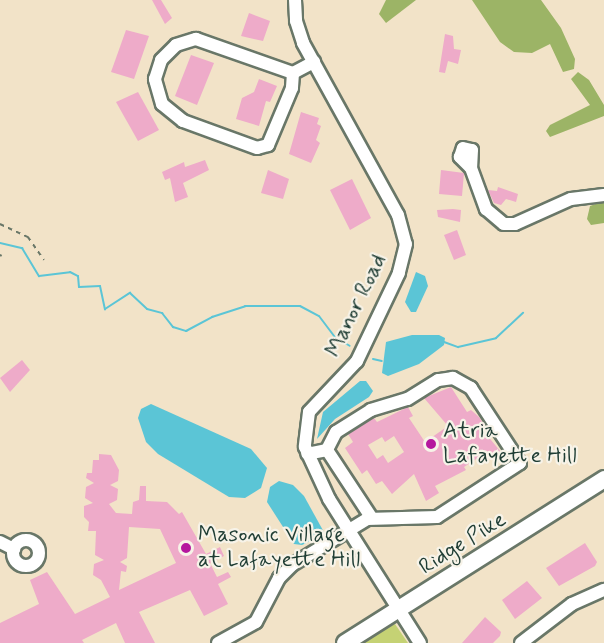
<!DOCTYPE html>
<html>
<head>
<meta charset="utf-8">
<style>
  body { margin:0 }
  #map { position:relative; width:604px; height:643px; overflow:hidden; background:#f2e3c8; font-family:Mynerve,sans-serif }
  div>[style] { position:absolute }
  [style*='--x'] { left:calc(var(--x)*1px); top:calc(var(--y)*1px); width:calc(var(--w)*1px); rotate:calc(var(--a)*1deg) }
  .green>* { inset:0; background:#c5d274 }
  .forest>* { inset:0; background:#9cb466 }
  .water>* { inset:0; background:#5bc5d6 }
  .stream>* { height:2px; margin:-1px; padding:0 1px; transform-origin:1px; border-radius:1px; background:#5bc5d6 }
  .building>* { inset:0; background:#eeabc9 }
  .path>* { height:1.5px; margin-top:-0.75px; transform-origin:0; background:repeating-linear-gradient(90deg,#697768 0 4.5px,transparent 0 9px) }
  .roads { filter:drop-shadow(2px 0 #697768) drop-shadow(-2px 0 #697768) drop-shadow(0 2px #697768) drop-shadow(0 -2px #697768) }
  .minor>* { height:12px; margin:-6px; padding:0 6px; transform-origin:6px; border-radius:6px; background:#fff }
  .minor>.ring { margin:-6px; padding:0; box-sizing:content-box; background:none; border:12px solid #fff; border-radius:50% }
  .major>* { height:16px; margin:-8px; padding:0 8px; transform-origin:8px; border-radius:8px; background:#fff }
  .dots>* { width:16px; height:16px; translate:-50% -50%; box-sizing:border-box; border:3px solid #f7f3e8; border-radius:50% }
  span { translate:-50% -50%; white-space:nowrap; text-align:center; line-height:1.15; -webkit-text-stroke:4.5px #f7f3e8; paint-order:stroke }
  .street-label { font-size:22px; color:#1f3d34 }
  .poi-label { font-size:22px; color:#1f3d34 }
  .left { translate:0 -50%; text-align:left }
</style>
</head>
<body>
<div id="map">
  <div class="green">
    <i style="clip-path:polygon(395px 624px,408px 643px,359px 643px)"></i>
  </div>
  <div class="forest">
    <i style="clip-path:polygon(386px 0,416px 0,386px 23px,379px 14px)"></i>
    <i style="clip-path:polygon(472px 0,541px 0,561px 28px,575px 59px,574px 69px,563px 72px,550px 44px,532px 53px,514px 52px,500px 42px)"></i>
    <i style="clip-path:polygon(578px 72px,589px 80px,604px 105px,604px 116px,550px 137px,546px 131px,550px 125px,590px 105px,571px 79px)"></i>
    <i style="clip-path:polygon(604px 201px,604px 223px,591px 225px,587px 219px,590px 206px)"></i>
  </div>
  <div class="water">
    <i style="clip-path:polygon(416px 272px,425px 276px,428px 286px,416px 312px,411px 312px,405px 302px)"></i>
    <i style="clip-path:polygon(412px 335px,439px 335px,445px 338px,444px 345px,419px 364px,388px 376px,382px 373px,386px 342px)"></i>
    <i style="clip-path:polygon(360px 381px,366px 381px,373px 391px,369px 397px,335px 419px,317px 439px,323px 412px)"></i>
    <i style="clip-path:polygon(151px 404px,251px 449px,267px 468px,261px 488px,245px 498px,229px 497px,158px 454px,146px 442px,138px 418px,141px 409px)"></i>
    <i style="clip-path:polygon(279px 481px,293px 485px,304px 496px,325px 534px,302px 545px,294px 544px,267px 502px,270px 487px)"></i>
  </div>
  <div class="stream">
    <i style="--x:0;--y:243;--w:23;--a:13"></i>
    <i style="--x:22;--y:248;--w:33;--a:59"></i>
    <i style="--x:39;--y:276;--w:31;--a:-7"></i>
    <i style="--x:70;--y:272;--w:9;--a:27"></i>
    <i style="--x:78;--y:276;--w:11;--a:85"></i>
    <i style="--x:79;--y:287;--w:21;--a:-3"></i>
    <i style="--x:100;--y:286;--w:24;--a:78"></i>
    <i style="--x:105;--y:309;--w:30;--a:-33"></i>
    <i style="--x:130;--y:293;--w:23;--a:43"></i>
    <i style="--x:147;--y:309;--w:16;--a:15"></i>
    <i style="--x:162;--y:313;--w:18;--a:52"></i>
    <i style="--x:173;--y:327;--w:14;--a:17"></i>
    <i style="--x:186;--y:331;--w:30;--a:-28"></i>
    <i style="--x:212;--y:317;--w:35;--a:-18"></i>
    <i style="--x:245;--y:306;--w:55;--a:0"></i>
    <i style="--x:300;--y:306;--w:21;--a:28"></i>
    <i style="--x:319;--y:316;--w:26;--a:53"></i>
    <i style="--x:335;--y:337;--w:17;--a:31"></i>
    <i style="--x:444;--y:342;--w:15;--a:20"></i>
    <i style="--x:458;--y:347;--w:39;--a:-13"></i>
    <i style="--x:496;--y:338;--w:37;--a:-43"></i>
    <i style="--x:373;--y:359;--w:9;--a:13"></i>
  </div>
  <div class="building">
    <i style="clip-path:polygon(152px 0,161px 0,172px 18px,165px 24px)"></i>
    <i style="clip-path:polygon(249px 13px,270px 21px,263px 41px,241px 36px)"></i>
    <i style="clip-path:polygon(126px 30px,149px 36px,134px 79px,111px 72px)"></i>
    <i style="clip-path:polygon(445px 34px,453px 36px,454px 49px,461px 50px,458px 64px,448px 61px,445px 73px,439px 72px)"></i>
    <i style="clip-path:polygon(191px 55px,214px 63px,197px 105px,175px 96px)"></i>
    <i style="clip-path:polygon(259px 79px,277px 86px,270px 102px,266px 101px,259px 126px,236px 119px,242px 98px,254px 92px)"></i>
    <i style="clip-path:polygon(138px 92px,159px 130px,138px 141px,116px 102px)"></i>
    <i style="clip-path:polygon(301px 112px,319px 118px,317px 124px,321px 126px,316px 140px,320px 143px,311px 163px,289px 154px)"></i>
    <i style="clip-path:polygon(205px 160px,209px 170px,183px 183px,188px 197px,175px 202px,170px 178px,165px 180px,162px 172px,184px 162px,185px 167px)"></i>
    <i style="clip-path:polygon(268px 170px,289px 179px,283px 199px,261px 193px)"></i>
    <i style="clip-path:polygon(441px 170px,464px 173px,462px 196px,439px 194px)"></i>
    <i style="clip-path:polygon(352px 179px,371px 218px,350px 230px,330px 190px)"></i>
    <i style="clip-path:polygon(498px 187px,518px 194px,516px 202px,506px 199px,501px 205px,494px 203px,488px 190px,497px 191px)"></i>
    <i style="clip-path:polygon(453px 209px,461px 210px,460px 222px,438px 217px,437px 210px)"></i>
    <i style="clip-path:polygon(457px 230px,466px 255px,454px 260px,444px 235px)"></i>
    <i style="clip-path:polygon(22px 360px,30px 370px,10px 392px,0 378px)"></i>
    <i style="clip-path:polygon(evenodd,451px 387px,467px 412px,471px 410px,479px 417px,485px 426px,481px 428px,501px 452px,488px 460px,484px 454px,464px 467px,466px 470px,435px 486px,439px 493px,426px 501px,414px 474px,392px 494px,382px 481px,376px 484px,367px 470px,362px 474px,345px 448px,353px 442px,348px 434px,374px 418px,377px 422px,408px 407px,413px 416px,409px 418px,425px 442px,448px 426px,424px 398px,451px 387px,394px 436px,404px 452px,388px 463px,383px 455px,377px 459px,368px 445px,382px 437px,385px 442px,394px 436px)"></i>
    <i style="clip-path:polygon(evenodd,99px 454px,111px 455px,119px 470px,118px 481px,110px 485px,118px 489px,117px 500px,109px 504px,116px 513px,132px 514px,133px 502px,139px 500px,140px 486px,146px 486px,146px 501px,167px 502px,179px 514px,182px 512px,206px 554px,220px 547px,224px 556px,210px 563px,217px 577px,228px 572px,231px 577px,218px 584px,228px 604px,204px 616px,190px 590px,139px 612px,155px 643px,125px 643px,116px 623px,82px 640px,84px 643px,0 643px,0 623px,39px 604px,30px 580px,47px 572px,75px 614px,110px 597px,101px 580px,93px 575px,94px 564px,104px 560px,95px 555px,96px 531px,88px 531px,89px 522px,84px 517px,84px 506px,93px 503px,85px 498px,86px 487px,94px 483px,86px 478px,87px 473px,92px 473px,93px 460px,99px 460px,99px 454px,129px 527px,160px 529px,176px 563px,119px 590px,121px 571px,126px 572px,127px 566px,120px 562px,127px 558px,129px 527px)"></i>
    <i style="clip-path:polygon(585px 543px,597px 562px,595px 566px,559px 586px,546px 568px)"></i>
    <i style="clip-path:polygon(527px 581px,542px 598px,515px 619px,502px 600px)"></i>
    <i style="clip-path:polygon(485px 617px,501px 632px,500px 636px,493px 643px,462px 643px)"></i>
  </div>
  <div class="path">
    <i style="--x:0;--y:224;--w:31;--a:25"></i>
    <i style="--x:28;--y:237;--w:28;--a:55"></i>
    <i style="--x:0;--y:255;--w:2;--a:27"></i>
  </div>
  <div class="roads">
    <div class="minor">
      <i style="--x:295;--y:0;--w:21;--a:87"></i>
      <i style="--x:296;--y:21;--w:23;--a:72"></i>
      <i style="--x:303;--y:43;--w:196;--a:61.1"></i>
      <i style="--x:398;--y:215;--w:30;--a:75"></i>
      <i style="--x:406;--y:244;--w:30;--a:104"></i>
      <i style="--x:399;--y:273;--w:98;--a:115.5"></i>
      <i style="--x:357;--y:361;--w:70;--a:133.3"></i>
      <i style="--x:309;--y:412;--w:35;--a:97"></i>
      <i style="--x:305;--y:447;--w:57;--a:65.2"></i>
      <i style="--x:329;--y:499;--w:170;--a:57.7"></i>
      <i style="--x:196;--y:39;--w:103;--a:19.3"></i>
      <i style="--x:293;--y:73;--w:15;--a:94"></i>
      <i style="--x:292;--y:88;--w:62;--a:112.8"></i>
      <i style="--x:268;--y:145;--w:11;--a:165"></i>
      <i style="--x:257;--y:148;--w:79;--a:-160"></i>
      <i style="--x:183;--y:121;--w:27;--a:-141"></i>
      <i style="--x:162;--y:104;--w:26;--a:-106"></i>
      <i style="--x:155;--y:79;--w:20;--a:-72"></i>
      <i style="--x:161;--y:60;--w:21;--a:-45"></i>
      <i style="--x:176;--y:45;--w:21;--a:-17"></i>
      <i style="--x:293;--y:73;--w:24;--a:-28"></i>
      <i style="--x:471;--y:168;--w:16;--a:-135"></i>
      <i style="--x:460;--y:157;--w:9;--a:-72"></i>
      <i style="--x:463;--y:148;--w:9;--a:13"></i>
      <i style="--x:472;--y:150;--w:18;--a:93"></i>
      <i style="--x:471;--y:168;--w:44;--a:69.9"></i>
      <i style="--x:486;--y:209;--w:23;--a:40"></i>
      <i style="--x:504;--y:224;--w:11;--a:0"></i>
      <i style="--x:515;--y:224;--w:61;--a:-24.1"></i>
      <i style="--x:571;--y:199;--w:33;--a:-7"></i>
      <i style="--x:327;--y:450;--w:80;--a:56.7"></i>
      <i class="ring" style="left:13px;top:540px;width:14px;height:14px"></i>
      <i style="--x:0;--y:542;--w:16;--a:27"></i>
      <i style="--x:218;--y:643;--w:43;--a:-28.9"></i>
      <i style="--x:256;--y:622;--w:50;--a:-62.4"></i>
      <i style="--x:279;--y:578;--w:18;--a:-45"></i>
      <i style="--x:292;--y:565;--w:88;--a:-31.5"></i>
      <i style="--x:367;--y:519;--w:70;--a:-1.6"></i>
      <i style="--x:437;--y:517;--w:99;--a:-33"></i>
      <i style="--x:520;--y:463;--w:90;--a:-123.2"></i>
      <i style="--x:471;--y:388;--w:21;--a:-151"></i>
      <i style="--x:453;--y:378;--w:15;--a:172"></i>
      <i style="--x:438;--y:380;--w:36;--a:148"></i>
      <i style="--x:407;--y:399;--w:38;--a:163"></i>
      <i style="--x:371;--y:410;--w:41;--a:147.8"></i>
      <i style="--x:336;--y:432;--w:20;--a:117"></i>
      <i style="--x:327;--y:450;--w:20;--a:169"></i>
      <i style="--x:521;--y:643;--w:64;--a:-37.4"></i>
      <i style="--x:572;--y:604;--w:35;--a:-24"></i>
    </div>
    <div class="major">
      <i style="--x:345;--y:643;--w:307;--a:-32.3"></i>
    </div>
  </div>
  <div class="dots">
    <i style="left:431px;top:444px;background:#b5179e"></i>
    <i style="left:186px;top:548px;background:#b5179e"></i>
  </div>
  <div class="street-label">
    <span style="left:357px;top:306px;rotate:-64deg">Manor Road</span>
    <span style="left:463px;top:544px;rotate:-32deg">Ridge Pike</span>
  </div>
  <div class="poi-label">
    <span class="left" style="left:443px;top:444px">Atria<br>Lafayette Hill</span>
    <span class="left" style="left:198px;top:548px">Masonic Village<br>at Lafayette Hill</span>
  </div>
</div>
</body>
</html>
